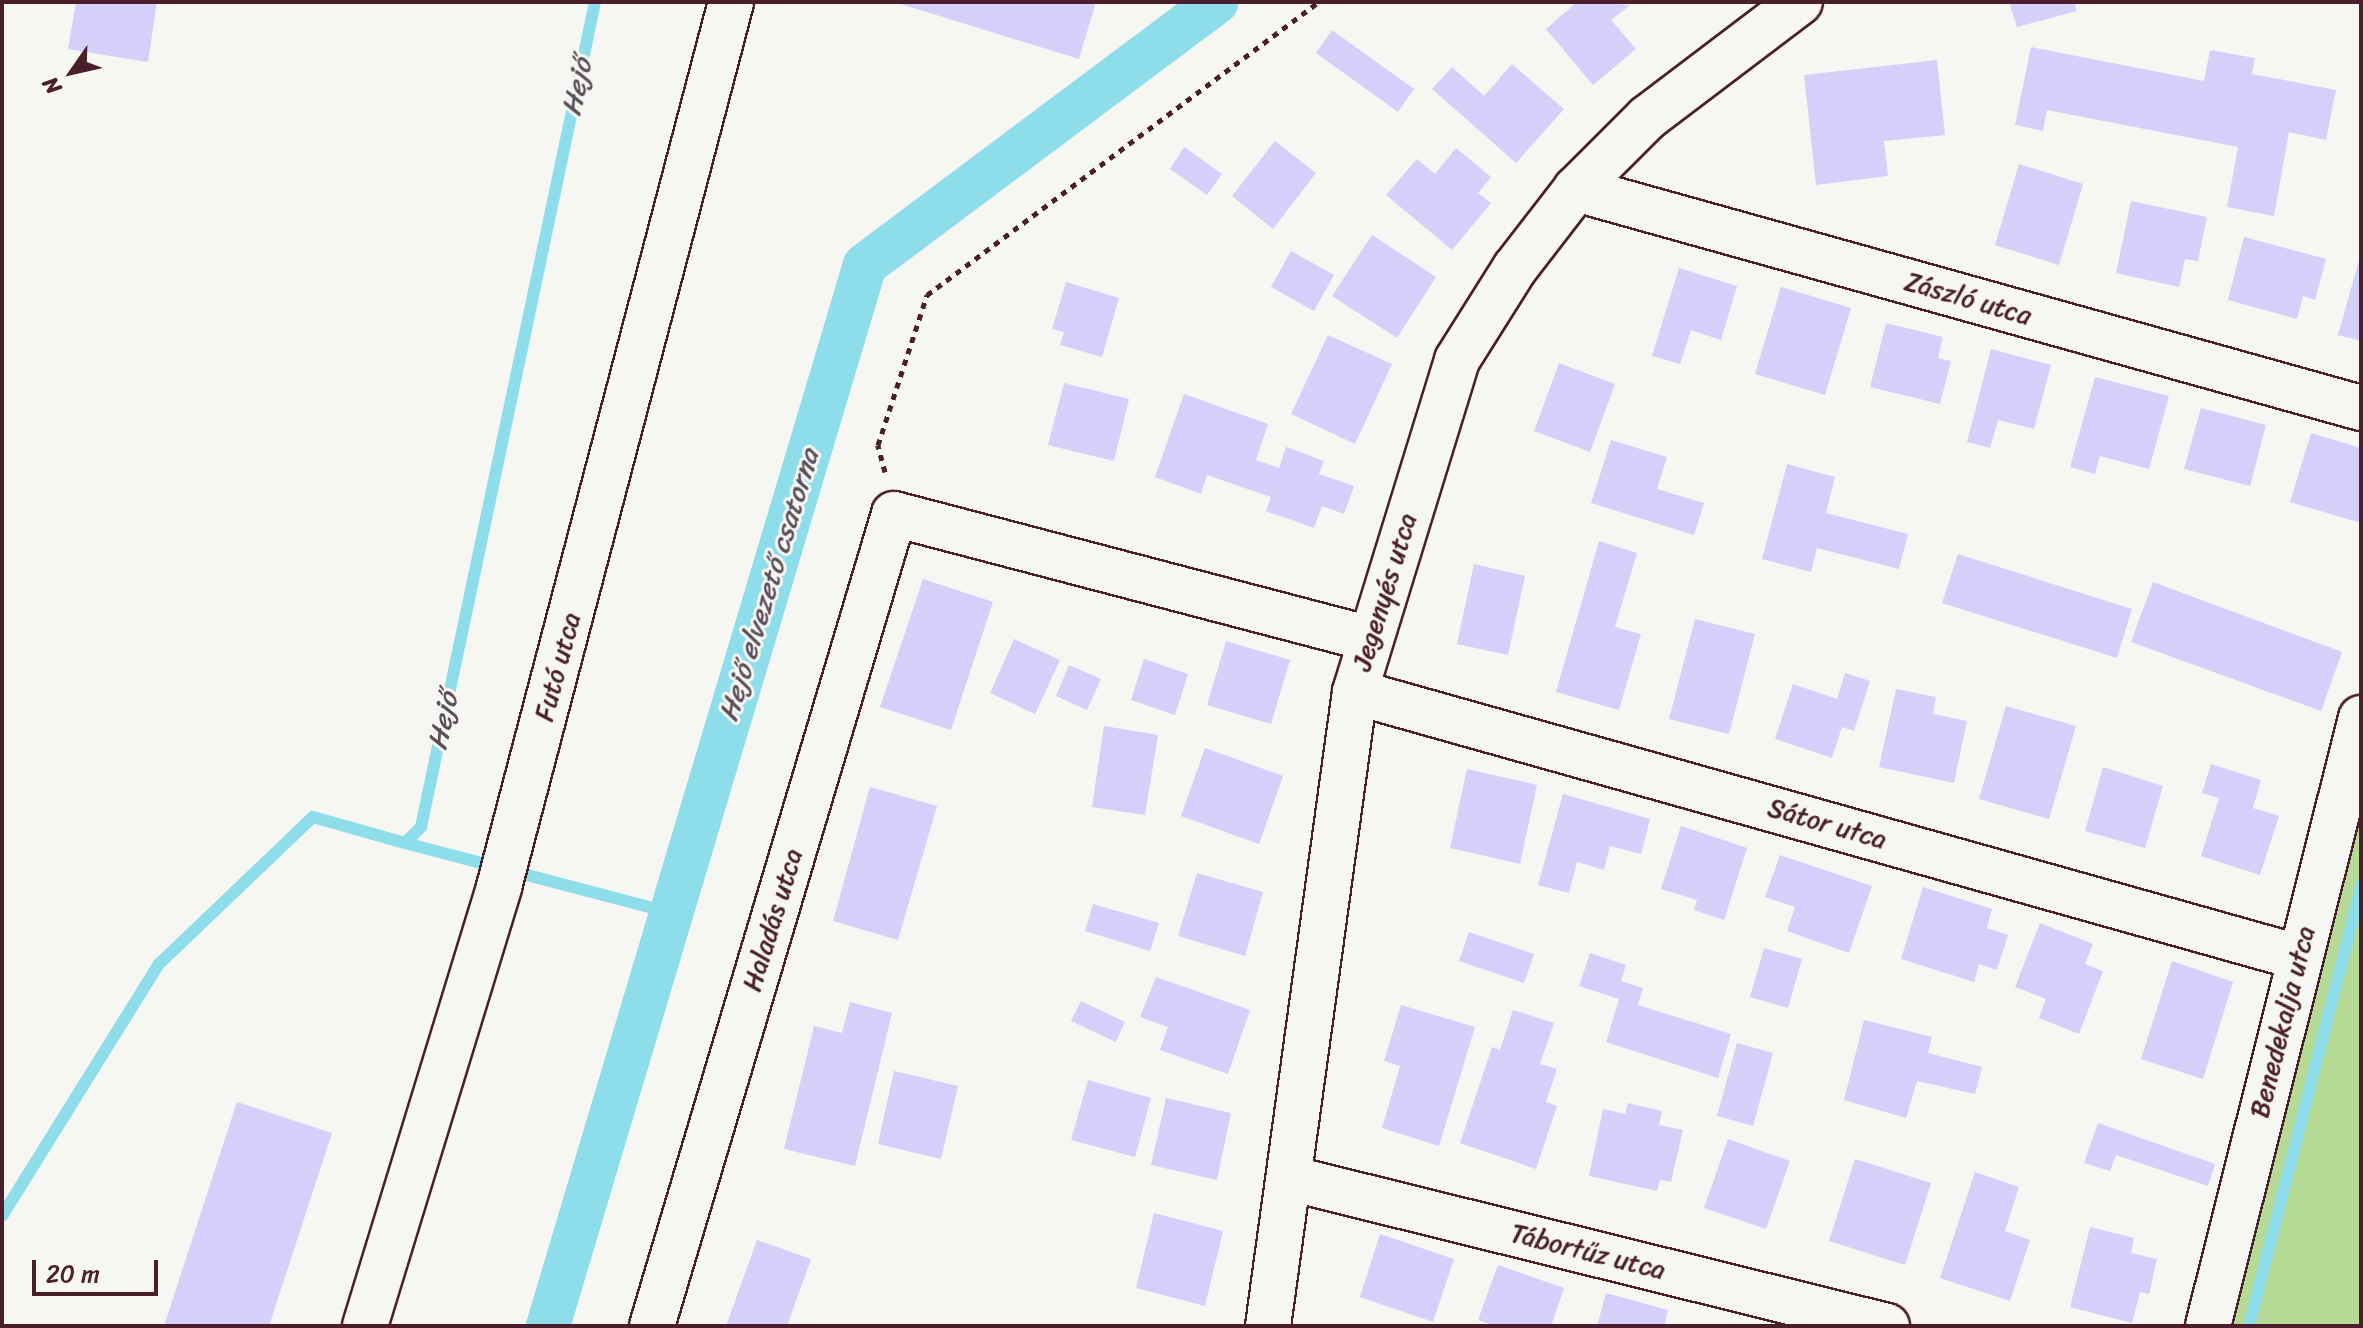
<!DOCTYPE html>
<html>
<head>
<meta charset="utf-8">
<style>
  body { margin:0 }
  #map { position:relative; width:2363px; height:1328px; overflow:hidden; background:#f6f6f2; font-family:Sriracha,sans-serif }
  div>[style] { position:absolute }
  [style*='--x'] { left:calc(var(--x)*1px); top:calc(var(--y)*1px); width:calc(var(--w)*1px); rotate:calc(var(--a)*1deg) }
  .green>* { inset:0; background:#b5db96 }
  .stream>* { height:12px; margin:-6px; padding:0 6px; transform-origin:6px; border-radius:6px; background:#8dddea }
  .canal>* { height:44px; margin:-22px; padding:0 22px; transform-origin:22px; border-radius:22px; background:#8dddea }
  .building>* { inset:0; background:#d4d0f9 }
  .path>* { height:5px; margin-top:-2.5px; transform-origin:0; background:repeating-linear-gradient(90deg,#4a1f2b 0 6px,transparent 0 12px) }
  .roads { filter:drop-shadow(2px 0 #4a1f2b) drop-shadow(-2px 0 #4a1f2b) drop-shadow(0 2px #4a1f2b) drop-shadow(0 -2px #4a1f2b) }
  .minor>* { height:44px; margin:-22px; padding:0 22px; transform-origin:22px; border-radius:22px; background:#f6f6f2 }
  .secondary>* { height:44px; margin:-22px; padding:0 22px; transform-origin:22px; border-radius:22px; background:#f6f6f2 }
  span { translate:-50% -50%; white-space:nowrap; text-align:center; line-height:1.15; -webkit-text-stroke:6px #f6f6f2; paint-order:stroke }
  .street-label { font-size:26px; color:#4a1f2b }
  .water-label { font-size:28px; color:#5b4e5b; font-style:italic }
  .frame { position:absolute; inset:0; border:4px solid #4a1f2b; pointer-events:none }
  .north { position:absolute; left:32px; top:32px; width:80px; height:80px; -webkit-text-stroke:6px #f6f6f2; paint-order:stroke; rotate:236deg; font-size:22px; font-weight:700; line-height:32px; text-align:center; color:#4a1f2b }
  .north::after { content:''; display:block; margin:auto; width:28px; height:36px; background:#4a1f2b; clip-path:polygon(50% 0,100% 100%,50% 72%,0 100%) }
  .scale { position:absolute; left:32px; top:1260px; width:126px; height:36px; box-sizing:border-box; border:4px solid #4a1f2b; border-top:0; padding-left:10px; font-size:24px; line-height:28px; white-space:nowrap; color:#4a1f2b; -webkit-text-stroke:6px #f6f6f2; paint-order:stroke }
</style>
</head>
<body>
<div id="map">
  <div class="green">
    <i style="clip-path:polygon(2361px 777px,2361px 1326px,2218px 1326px)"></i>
  </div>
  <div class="stream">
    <i style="--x:405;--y:843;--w:275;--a:14.7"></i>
    <i style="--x:2;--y:1216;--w:297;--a:-58.1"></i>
    <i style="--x:159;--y:964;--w:213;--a:-43.7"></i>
    <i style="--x:313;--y:817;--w:96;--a:15.8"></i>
    <i style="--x:405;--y:843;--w:23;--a:-45"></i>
    <i style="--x:421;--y:827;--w:843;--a:-78.09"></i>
    <i style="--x:2249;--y:1326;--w:455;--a:-75.7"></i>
  </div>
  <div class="canal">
    <i style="--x:548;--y:1326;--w:1107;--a:-73.37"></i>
    <i style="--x:865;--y:265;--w:439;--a:-36.8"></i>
  </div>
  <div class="building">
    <i style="clip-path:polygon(76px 2px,157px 2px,148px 62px,68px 49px)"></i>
    <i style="clip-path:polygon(894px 2px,1096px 2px,1079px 59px)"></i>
    <i style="clip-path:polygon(1577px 2px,1630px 5px,1611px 20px,1636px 49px,1593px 85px,1546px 29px)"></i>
    <i style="clip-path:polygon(2009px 2px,2074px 2px,2077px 11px,2017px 27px)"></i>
    <i style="clip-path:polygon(1332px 30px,1414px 89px,1398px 112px,1316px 53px)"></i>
    <i style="clip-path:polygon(2031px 47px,2204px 81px,2210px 50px,2255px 58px,2252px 74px,2336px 90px,2326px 140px,2289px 132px,2274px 216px,2227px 207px,2238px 147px,2047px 110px,2043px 131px,2015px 125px)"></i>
    <i style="clip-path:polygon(1937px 60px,1945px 135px,1884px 141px,1888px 176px,1816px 185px,1804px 75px)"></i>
    <i style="clip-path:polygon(1512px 64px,1564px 109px,1516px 163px,1432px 89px,1452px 67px,1484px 96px)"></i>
    <i style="clip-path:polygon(1275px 141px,1316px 173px,1273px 229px,1232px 196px)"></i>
    <i style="clip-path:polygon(1184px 147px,1222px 174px,1207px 195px,1170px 169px)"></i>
    <i style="clip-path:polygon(1456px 148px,1491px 177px,1478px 193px,1491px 203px,1452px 250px,1386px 195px,1417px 159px,1435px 174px)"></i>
    <i style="clip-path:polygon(2019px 164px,2083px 184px,2059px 265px,1995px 245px)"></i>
    <i style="clip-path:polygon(2131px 201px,2207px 217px,2198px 261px,2185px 259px,2179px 287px,2116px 273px)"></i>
    <i style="clip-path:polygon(1372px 235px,1436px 277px,1397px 338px,1332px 296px)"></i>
    <i style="clip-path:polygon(2244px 237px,2326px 259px,2315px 300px,2303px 296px,2297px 319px,2228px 300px)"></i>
    <i style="clip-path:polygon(1291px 251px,1334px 275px,1314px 311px,1271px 287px)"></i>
    <i style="clip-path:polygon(2361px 253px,2361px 341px,2338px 335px)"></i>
    <i style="clip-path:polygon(1679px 268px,1737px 286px,1721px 340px,1691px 330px,1680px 364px,1652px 356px)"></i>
    <i style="clip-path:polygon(1066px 282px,1119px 298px,1102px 357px,1060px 345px,1064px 332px,1052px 329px)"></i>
    <i style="clip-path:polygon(1781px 287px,1851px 308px,1825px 395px,1755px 374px)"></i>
    <i style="clip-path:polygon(1886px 323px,1943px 337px,1938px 358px,1951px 361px,1940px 404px,1870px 387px)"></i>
    <i style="clip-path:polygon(1328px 335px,1392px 364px,1355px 444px,1291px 414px)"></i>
    <i style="clip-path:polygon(1991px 349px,2051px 365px,2034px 429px,1998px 420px,1990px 448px,1967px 442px)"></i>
    <i style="clip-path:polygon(1559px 363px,1615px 384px,1590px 452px,1534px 431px)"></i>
    <i style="clip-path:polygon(2095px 377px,2169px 396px,2149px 469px,2100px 456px,2095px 474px,2070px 467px)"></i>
    <i style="clip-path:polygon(1064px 383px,1129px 399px,1114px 461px,1048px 445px)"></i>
    <i style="clip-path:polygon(1184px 394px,1268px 424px,1256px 460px,1279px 468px,1286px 447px,1324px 461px,1319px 474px,1354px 486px,1344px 514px,1322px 506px,1314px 528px,1266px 511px,1271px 497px,1207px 475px,1201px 494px,1155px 477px)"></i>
    <i style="clip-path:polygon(2201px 408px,2266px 425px,2250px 486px,2184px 469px)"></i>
    <i style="clip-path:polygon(2311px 433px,2361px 448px,2361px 523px,2290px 502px)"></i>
    <i style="clip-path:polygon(1611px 440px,1667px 457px,1657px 489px,1704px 503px,1694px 535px,1591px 503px)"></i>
    <i style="clip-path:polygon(1787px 464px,1835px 477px,1826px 513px,1908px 534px,1899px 569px,1817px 548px,1811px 572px,1762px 559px)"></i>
    <i style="clip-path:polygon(1599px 541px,1637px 553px,1615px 627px,1641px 634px,1619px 710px,1556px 692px)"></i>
    <i style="clip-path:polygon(1958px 554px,2132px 609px,2117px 658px,1942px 603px)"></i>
    <i style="clip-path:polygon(1474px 564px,1525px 576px,1508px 655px,1457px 644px)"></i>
    <i style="clip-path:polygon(923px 579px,993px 602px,951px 730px,880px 707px)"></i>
    <i style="clip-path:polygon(2153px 582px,2342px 652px,2321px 711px,2131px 642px)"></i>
    <i style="clip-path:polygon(1695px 619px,1755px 634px,1729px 734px,1669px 719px)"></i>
    <i style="clip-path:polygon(1014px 639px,1060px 660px,1035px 714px,990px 693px)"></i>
    <i style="clip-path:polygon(1226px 641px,1290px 660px,1271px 724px,1207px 705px)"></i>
    <i style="clip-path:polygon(1144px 659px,1188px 674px,1175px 715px,1131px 700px)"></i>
    <i style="clip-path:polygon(1069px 665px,1101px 679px,1087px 710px,1056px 696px)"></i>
    <i style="clip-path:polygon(1845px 673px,1870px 681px,1854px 731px,1842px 727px,1832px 758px,1775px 739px,1793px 684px,1837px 699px)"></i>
    <i style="clip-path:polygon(1896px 689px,1936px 697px,1933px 714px,1967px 721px,1954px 783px,1879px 767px)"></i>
    <i style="clip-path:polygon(2006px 706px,2076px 726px,2049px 819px,1979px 799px)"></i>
    <i style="clip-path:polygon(1104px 726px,1158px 735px,1145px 815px,1092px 807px)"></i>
    <i style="clip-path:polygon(1205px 748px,1283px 776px,1259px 844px,1181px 816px)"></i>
    <i style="clip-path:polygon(2211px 764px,2261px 780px,2253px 808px,2279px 816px,2260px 875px,2201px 856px,2219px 798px,2202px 793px)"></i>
    <i style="clip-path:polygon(2103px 767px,2163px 786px,2145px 848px,2085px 831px)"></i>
    <i style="clip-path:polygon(1467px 769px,1537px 785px,1520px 864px,1450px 848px)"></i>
    <i style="clip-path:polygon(870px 787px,937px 806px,898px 940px,833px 921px)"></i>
    <i style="clip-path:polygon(1563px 794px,1650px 819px,1641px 854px,1610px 846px,1604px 870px,1577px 862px,1569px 893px,1538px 885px)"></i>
    <i style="clip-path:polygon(1681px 826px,1747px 848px,1724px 920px,1694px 910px,1697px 900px,1661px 889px)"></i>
    <i style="clip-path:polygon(1780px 855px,1872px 886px,1849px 953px,1787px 931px,1795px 907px,1765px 897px)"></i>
    <i style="clip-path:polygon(1197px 873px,1263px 892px,1245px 956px,1178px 936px)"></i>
    <i style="clip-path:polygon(1923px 887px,1992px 909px,1987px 928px,2008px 935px,1997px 970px,1979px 964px,1974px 982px,1901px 959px)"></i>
    <i style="clip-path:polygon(1093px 904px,1159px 923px,1150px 951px,1085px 931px)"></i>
    <i style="clip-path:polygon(2040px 923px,2093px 944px,2085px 964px,2103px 971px,2079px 1034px,2039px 1018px,2046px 999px,2015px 987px)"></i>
    <i style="clip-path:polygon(1469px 932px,1534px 954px,1524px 983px,1459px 961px)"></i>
    <i style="clip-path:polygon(1764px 948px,1802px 959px,1788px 1008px,1750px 997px)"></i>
    <i style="clip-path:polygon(1590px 953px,1626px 965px,1621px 981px,1643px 988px,1638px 1005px,1731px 1034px,1718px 1078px,1606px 1042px,1619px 999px,1579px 986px)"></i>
    <i style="clip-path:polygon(2172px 961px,2233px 982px,2203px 1079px,2141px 1059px)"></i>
    <i style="clip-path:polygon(1156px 977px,1250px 1010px,1228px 1074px,1160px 1050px,1168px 1027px,1140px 1017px)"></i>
    <i style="clip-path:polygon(1081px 1001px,1125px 1022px,1116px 1042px,1071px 1021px)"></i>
    <i style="clip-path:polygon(850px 1002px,892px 1013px,855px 1166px,784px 1149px,814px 1026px,842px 1033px)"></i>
    <i style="clip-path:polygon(1401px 1005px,1475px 1027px,1439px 1146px,1382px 1128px,1400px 1066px,1384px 1061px)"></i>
    <i style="clip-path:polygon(1513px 1010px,1554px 1023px,1540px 1064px,1557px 1069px,1546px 1102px,1557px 1106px,1536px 1169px,1460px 1143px,1492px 1047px,1500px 1050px)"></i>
    <i style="clip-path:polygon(1864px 1020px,1932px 1037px,1928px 1053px,1982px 1067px,1975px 1094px,1917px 1081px,1906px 1118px,1844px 1100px)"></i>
    <i style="clip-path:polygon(1737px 1043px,1773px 1053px,1753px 1126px,1717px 1116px)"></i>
    <i style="clip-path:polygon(894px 1071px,958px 1086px,941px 1159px,878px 1144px)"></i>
    <i style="clip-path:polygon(1088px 1080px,1151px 1098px,1135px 1157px,1071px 1140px)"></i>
    <i style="clip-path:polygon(1166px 1098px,1231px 1113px,1217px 1180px,1151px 1165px)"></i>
    <i style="clip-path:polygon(237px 1102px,332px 1133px,269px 1326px,164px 1326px)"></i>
    <i style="clip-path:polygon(1628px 1103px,1662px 1111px,1659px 1125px,1683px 1130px,1671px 1182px,1660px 1180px,1657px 1191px,1589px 1176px,1603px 1109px,1625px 1114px)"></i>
    <i style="clip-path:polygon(2098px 1123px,2215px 1164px,2208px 1186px,2116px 1155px,2110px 1171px,2084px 1163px)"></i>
    <i style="clip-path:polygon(1728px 1139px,1790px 1161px,1766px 1229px,1704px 1208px)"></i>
    <i style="clip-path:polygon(1855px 1159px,1931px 1183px,1905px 1265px,1829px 1241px)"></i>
    <i style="clip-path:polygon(1975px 1172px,2019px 1187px,2005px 1231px,2030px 1240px,2010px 1301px,1940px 1278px)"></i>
    <i style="clip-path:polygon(1154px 1213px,1223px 1231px,1205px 1306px,1136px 1288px)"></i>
    <i style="clip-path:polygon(2090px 1227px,2134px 1238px,2131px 1253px,2157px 1259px,2149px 1294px,2140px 1292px,2132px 1323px,2070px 1307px)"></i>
    <i style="clip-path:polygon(1380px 1234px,1454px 1259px,1433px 1322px,1360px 1297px)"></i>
    <i style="clip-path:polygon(757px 1240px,811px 1259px,787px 1326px,726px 1326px)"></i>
    <i style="clip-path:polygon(1498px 1265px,1564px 1288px,1551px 1326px,1495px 1326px,1478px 1320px)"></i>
    <i style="clip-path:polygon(1606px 1293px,1668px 1310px,1664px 1326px,1597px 1326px)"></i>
  </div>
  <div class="path">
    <i style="--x:885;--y:472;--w:28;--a:-105"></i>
    <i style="--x:878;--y:445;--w:158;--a:-71.9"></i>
    <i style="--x:927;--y:295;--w:489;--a:-36.8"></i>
  </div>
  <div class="roads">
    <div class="minor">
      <i style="--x:1576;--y:189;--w:815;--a:15.59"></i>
      <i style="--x:1355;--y:692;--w:980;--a:15.7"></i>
      <i style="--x:1289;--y:1178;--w:616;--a:13.9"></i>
      <i style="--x:652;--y:1326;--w:847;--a:-73.4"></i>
      <i style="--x:894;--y:514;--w:493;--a:14.7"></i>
      <i style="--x:1268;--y:1326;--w:640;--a:-82.19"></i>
      <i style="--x:1355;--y:692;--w:347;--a:-72.9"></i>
      <i style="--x:1457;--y:360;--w:109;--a:-57.8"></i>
      <i style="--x:1515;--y:268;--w:100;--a:-52.3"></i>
      <i style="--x:1576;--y:189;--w:100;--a:-45"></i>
      <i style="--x:1647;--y:118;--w:192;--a:-37.2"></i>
      <i style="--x:2208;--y:1326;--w:627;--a:-75.88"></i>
    </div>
    <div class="secondary">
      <i style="--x:365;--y:1326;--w:459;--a:-73"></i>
      <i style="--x:499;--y:887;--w:915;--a:-75.31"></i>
    </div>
  </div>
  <div class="street-label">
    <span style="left:1968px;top:299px;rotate:16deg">Zászló utca</span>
    <span style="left:1385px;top:592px;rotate:-73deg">Jegenyés utca</span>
    <span style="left:558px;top:667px;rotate:-75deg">Futó utca</span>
    <span style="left:1827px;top:824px;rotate:16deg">Sátor utca</span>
    <span style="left:773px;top:920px;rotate:-73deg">Haladás utca</span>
    <span style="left:2283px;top:1022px;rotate:-76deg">Benedekalja utca</span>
    <span style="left:1588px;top:1252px;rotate:14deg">Tábortűz utca</span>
  </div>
  <div class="water-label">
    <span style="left:577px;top:87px;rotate:-78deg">Hejő</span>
    <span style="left:769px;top:585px;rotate:-73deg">Hejő elvezető csatorna</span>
    <span style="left:443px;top:721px;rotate:-78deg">Hejő</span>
  </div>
  <div class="frame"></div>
  <div class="north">N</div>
  <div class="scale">20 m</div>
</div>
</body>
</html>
